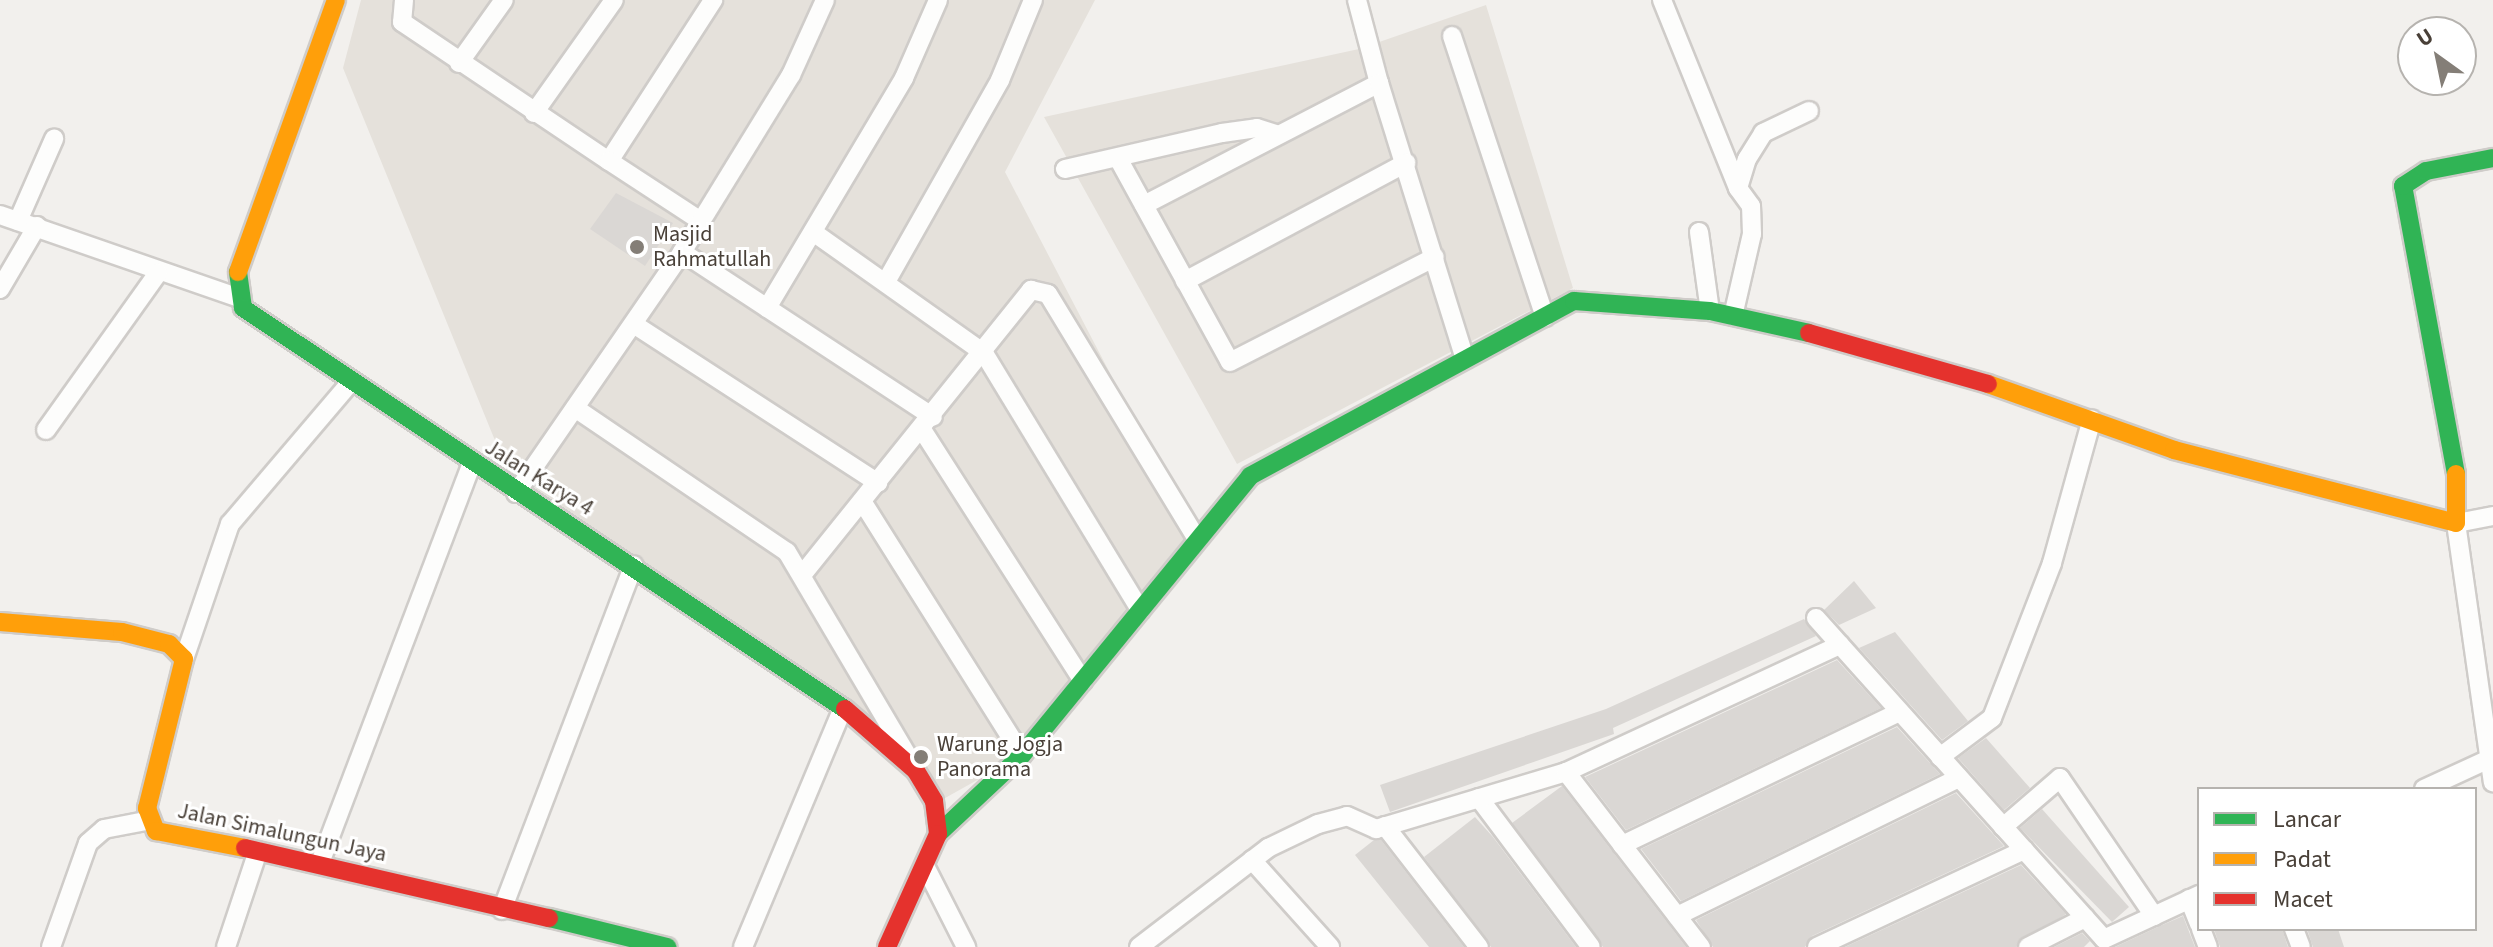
<!DOCTYPE html>
<html>
<head>
<meta charset="utf-8">
<style>
  body { margin:0 }
  #map { position:relative; width:2493px; height:947px; overflow:hidden; background:#f2f0ed; font-family:"Source Sans 3",sans-serif }
  div>[style] { position:absolute }
  [style*='--x'] { left:calc(var(--x)*1px); top:calc(var(--y)*1px); width:calc(var(--w)*1px); rotate:calc(var(--a)*1deg) }
  .residential>* { inset:0; background:#e5e1db }
  .building>* { inset:0; background:#dad7d4 }
  .roads { filter:drop-shadow(2px 0 #cfccc9) drop-shadow(-2px 0 #cfccc9) drop-shadow(0 2px #cfccc9) drop-shadow(0 -2px #cfccc9) }
  .street>* { height:18px; margin:-9px; padding:0 9px; transform-origin:9px; border-radius:9px; background:#fdfdfc }
  .fast>* { height:18px; margin:-9px; padding:0 9px; transform-origin:9px; border-radius:9px; background:#30b455 }
  .slow>* { height:18px; margin:-9px; padding:0 9px; transform-origin:9px; border-radius:9px; background:#ff9f0a }
  .jam>* { height:18px; margin:-9px; padding:0 9px; transform-origin:9px; border-radius:9px; background:#e5322d }
  .dots>* { width:22px; height:22px; translate:-50% -50%; box-sizing:border-box; border:4px solid #fff; border-radius:50% }
  span { translate:-50% -50%; white-space:nowrap; text-align:center; line-height:1.15; -webkit-text-stroke:6px #fff; paint-order:stroke }
  .poi-label { font-size:22px; color:#494038 }
  .left { translate:0 -50%; text-align:left }
  .street-label { font-size:22px; color:#494038 }
  .legend { position:absolute; left:2197px; top:787px; width:280px; height:144px; box-sizing:border-box; background:#fff; border:2px solid #b6b3af; margin:0; padding:10px 14px; list-style:none; font-size:24px; color:#494038 }
  .legend li { display:flex; align-items:center; gap:16px; height:40px }
  .legend b { width:40px; border:2px solid #b6b3af }
  .north { position:absolute; left:2397px; top:16px; width:80px; height:80px; box-sizing:border-box; background:#fff; border:2px solid #b6b3af; border-radius:50%; rotate:327deg; font-size:22px; font-weight:700; line-height:32px; text-align:center; color:#494038 }
  .north::after { content:''; display:block; margin:auto; width:28px; height:36px; background:#847e77; clip-path:polygon(50% 0,100% 100%,50% 72%,0 100%) }
</style>
</head>
<body>
<div id="map">
  <div class="residential">
    <i style="clip-path:polygon(361px 0,1095px 0,1005px 172px,1195px 536px,1022px 755px,938px 802px,899px 755px,516px 492px,343px 68px)"></i>
    <i style="clip-path:polygon(1486px 5px,1573px 288px,1237px 464px,1044px 117px,1359px 49px)"></i>
  </div>
  <div class="building">
    <i style="clip-path:polygon(616px 193px,673px 223px,645px 266px,590px 229px)"></i>
    <i style="clip-path:polygon(1854px 581px,1876px 608px,1839px 625px,1824px 610px)"></i>
    <i style="clip-path:polygon(1804px 619px,1816px 636px,1613px 728px,1614px 734px,1390px 812px,1380px 785px,1606px 709px)"></i>
    <i style="clip-path:polygon(1895px 632px,1968px 721px,1942px 740px,1859px 648px)"></i>
    <i style="clip-path:polygon(1837px 660px,1881px 708px,1626px 830px,1585px 777px)"></i>
    <i style="clip-path:polygon(1897px 727px,1940px 774px,1681px 901px,1641px 849px)"></i>
    <i style="clip-path:polygon(1986px 738px,2030px 788px,2004px 810px,1958px 758px)"></i>
    <i style="clip-path:polygon(1562px 786px,1612px 851px,1686px 947px,1603px 947px,1512px 823px)"></i>
    <i style="clip-path:polygon(1956px 793px,2004px 846px,1812px 936px,1805px 947px,1713px 947px,1696px 920px)"></i>
    <i style="clip-path:polygon(2042px 809px,2129px 907px,2112px 922px,2020px 828px)"></i>
    <i style="clip-path:polygon(1475px 817px,1493px 837px,1576px 947px,1491px 947px,1424px 857px)"></i>
    <i style="clip-path:polygon(1374px 840px,1381px 840px,1464px 947px,1429px 947px,1355px 855px)"></i>
    <i style="clip-path:polygon(2021px 865px,2066px 914px,2016px 947px,1845px 947px)"></i>
    <i style="clip-path:polygon(2183px 916px,2195px 947px,2115px 947px,2160px 926px)"></i>
    <i style="clip-path:polygon(2214px 929px,2282px 929px,2288px 947px,2220px 947px)"></i>
    <i style="clip-path:polygon(2307px 929px,2338px 929px,2344px 947px,2313px 947px)"></i>
    <i style="clip-path:polygon(2082px 933px,2090px 941px,2084px 947px,2054px 947px)"></i>
  </div>
  <div class="roads">
    <div class="street">
      <i style="--x:404;--y:0;--w:22;--a:95"></i>
      <i style="--x:402;--y:22;--w:249;--a:33.9"></i>
      <i style="--x:609;--y:161;--w:192;--a:-57.1"></i>
      <i style="--x:1357;--y:0;--w:86;--a:75.2"></i>
      <i style="--x:1662;--y:0;--w:203;--a:68"></i>
      <i style="--x:1452;--y:36;--w:296;--a:71.7"></i>
      <i style="--x:459;--y:63;--w:77;--a:-54.5"></i>
      <i style="--x:534;--y:113;--w:138;--a:-54.7"></i>
      <i style="--x:1119;--y:160;--w:230;--a:61.2"></i>
      <i style="--x:1230;--y:362;--w:230;--a:-27.1"></i>
      <i style="--x:609;--y:161;--w:108;--a:33.2"></i>
      <i style="--x:1065;--y:169;--w:161;--a:-12.9"></i>
      <i style="--x:1222;--y:133;--w:35;--a:-8"></i>
      <i style="--x:1257;--y:128;--w:19;--a:18"></i>
      <i style="--x:1144;--y:205;--w:265;--a:-27.4"></i>
      <i style="--x:1379;--y:83;--w:289;--a:72.7"></i>
      <i style="--x:0;--y:215;--w:251;--a:19.1"></i>
      <i style="--x:18;--y:221;--w:90;--a:-66.3"></i>
      <i style="--x:813;--y:232;--w:209;--a:35.3"></i>
      <i style="--x:984;--y:353;--w:301;--a:58.7"></i>
      <i style="--x:1699;--y:232;--w:80;--a:82.1"></i>
      <i style="--x:682;--y:252;--w:300;--a:33.3"></i>
      <i style="--x:887;--y:280;--w:230;--a:-60.5"></i>
      <i style="--x:1000;--y:80;--w:87;--a:-67.6"></i>
      <i style="--x:1185;--y:281;--w:251;--a:-28.1"></i>
      <i style="--x:0;--y:289;--w:73;--a:-59.6"></i>
      <i style="--x:767;--y:308;--w:268;--a:-59.2"></i>
      <i style="--x:904;--y:78;--w:85;--a:-66.4"></i>
      <i style="--x:1733;--y:316;--w:84;--a:-77"></i>
      <i style="--x:1752;--y:234;--w:28;--a:-92"></i>
      <i style="--x:1751;--y:206;--w:22;--a:-126"></i>
      <i style="--x:1738;--y:188;--w:30;--a:-73"></i>
      <i style="--x:1747;--y:159;--w:31;--a:-58"></i>
      <i style="--x:1763;--y:133;--w:51;--a:-25.6"></i>
      <i style="--x:635;--y:325;--w:290;--a:33"></i>
      <i style="--x:575;--y:408;--w:256;--a:34.2"></i>
      <i style="--x:787;--y:552;--w:247;--a:59.4"></i>
      <i style="--x:46;--y:430;--w:193;--a:-54.5"></i>
      <i style="--x:923;--y:431;--w:297;--a:57.4"></i>
      <i style="--x:516;--y:493;--w:293;--a:-55.4"></i>
      <i style="--x:682;--y:252;--w:208;--a:-58.4"></i>
      <i style="--x:791;--y:75;--w:82;--a:-65.6"></i>
      <i style="--x:862;--y:501;--w:300;--a:57.8"></i>
      <i style="--x:2493;--y:516;--w:38;--a:169"></i>
      <i style="--x:2456;--y:523;--w:262;--a:81.9"></i>
      <i style="--x:802;--y:575;--w:366;--a:-51.2"></i>
      <i style="--x:1031;--y:290;--w:17;--a:13"></i>
      <i style="--x:1048;--y:294;--w:283;--a:58.7"></i>
      <i style="--x:1816;--y:618;--w:431;--a:48.1"></i>
      <i style="--x:2104;--y:939;--w:105;--a:-24.9"></i>
      <i style="--x:184;--y:659;--w:143;--a:-71.2"></i>
      <i style="--x:230;--y:524;--w:184;--a:-49.6"></i>
      <i style="--x:1940;--y:757;--w:65;--a:-36.9"></i>
      <i style="--x:1992;--y:718;--w:166;--a:-68.8"></i>
      <i style="--x:2052;--y:563;--w:149;--a:-74.5"></i>
      <i style="--x:1566;--y:772;--w:221;--a:52.4"></i>
      <i style="--x:2424;--y:789;--w:72;--a:-24.8"></i>
      <i style="--x:1479;--y:798;--w:186;--a:53.1"></i>
      <i style="--x:1385;--y:826;--w:153;--a:52.2"></i>
      <i style="--x:2003;--y:827;--w:75;--a:-40.7"></i>
      <i style="--x:2060;--y:778;--w:167;--a:55.7"></i>
      <i style="--x:1622;--y:845;--w:308;--a:-25.6"></i>
      <i style="--x:1252;--y:860;--w:117;--a:48.1"></i>
      <i style="--x:320;--y:863;--w:426;--a:-69.2"></i>
      <i style="--x:926;--y:868;--w:89;--a:63.1"></i>
      <i style="--x:2189;--y:899;--w:27;--a:68"></i>
      <i style="--x:502;--y:910;--w:369;--a:-69.1"></i>
      <i style="--x:1677;--y:916;--w:314;--a:-26.1"></i>
      <i style="--x:2201;--y:929;--w:19;--a:69"></i>
      <i style="--x:2294;--y:929;--w:19;--a:69"></i>
      <i style="--x:51;--y:947;--w:110;--a:-70.4"></i>
      <i style="--x:88;--y:843;--w:21;--a:-41"></i>
      <i style="--x:104;--y:829;--w:43;--a:-10.8"></i>
      <i style="--x:226;--y:947;--w:101;--a:-71.6"></i>
      <i style="--x:743;--y:947;--w:259;--a:-67.3"></i>
      <i style="--x:1139;--y:947;--w:163;--a:-37.5"></i>
      <i style="--x:1268;--y:848;--w:55;--a:-25.6"></i>
      <i style="--x:1318;--y:824;--w:30;--a:-15"></i>
      <i style="--x:1347;--y:816;--w:32;--a:24"></i>
      <i style="--x:1376;--y:829;--w:198;--a:-16.7"></i>
      <i style="--x:1566;--y:772;--w:302;--a:-24.9"></i>
      <i style="--x:1817;--y:947;--w:229;--a:-25.1"></i>
      <i style="--x:2028;--y:947;--w:64;--a:-27"></i>
    </div>
    <div class="fast">
      <i style="--x:238;--y:272;--w:36;--a:82"></i>
      <i style="--x:243;--y:308;--w:723;--a:33.67"></i>
      <i style="--x:2456;--y:474;--w:293;--a:-100.4"></i>
      <i style="--x:2403;--y:186;--w:27;--a:-33"></i>
      <i style="--x:2426;--y:171;--w:68;--a:-11"></i>
      <i style="--x:938;--y:834;--w:115;--a:-43.2"></i>
      <i style="--x:1022;--y:755;--w:360;--a:-50.7"></i>
      <i style="--x:1250;--y:476;--w:368;--a:-28.4"></i>
      <i style="--x:1574;--y:301;--w:136;--a:4.2"></i>
      <i style="--x:1710;--y:311;--w:101;--a:12.5"></i>
      <i style="--x:549;--y:918;--w:122;--a:13.8"></i>
    </div>
    <div class="slow">
      <i style="--x:238;--y:272;--w:289;--a:-70.2"></i>
      <i style="--x:1988;--y:384;--w:197;--a:19.5"></i>
      <i style="--x:2174;--y:450;--w:291;--a:14.5"></i>
      <i style="--x:2456;--y:523;--w:49;--a:-90"></i>
      <i style="--x:0;--y:622;--w:122;--a:4.7"></i>
      <i style="--x:122;--y:632;--w:49;--a:14.3"></i>
      <i style="--x:169;--y:644;--w:21;--a:45"></i>
      <i style="--x:184;--y:659;--w:154;--a:103.9"></i>
      <i style="--x:147;--y:808;--w:25;--a:69"></i>
      <i style="--x:156;--y:831;--w:91;--a:10.8"></i>
    </div>
    <div class="jam">
      <i style="--x:1809;--y:333;--w:186;--a:15.9"></i>
      <i style="--x:845;--y:709;--w:94;--a:41.1"></i>
      <i style="--x:916;--y:771;--w:35;--a:59"></i>
      <i style="--x:934;--y:801;--w:33;--a:83"></i>
      <i style="--x:938;--y:834;--w:124;--a:114.3"></i>
      <i style="--x:245;--y:848;--w:312;--a:13"></i>
    </div>
  </div>
  <div class="dots">
    <i style="left:637px;top:247px;background:#847e77"></i>
    <i style="left:921px;top:757px;background:#847e77"></i>
  </div>
  <div class="poi-label">
    <span class="left" style="left:653px;top:247px">Masjid<br>Rahmatullah</span>
    <span class="left" style="left:937px;top:757px">Warung Jogja<br>Panorama</span>
  </div>
  <div class="street-label">
    <span style="left:539px;top:478px;rotate:32deg">Jalan Karya 4</span>
    <span style="left:282px;top:833px;rotate:12deg">Jalan Simalungun Jaya</span>
  </div>
  <ul class="legend">
  <li><b style="height:10px;background:#30b455"></b>Lancar</li>
  <li><b style="height:10px;background:#ff9f0a"></b>Padat</li>
  <li><b style="height:10px;background:#e5322d"></b>Macet</li>
  </ul>
  <div class="north">U</div>
</div>
</body>
</html>
